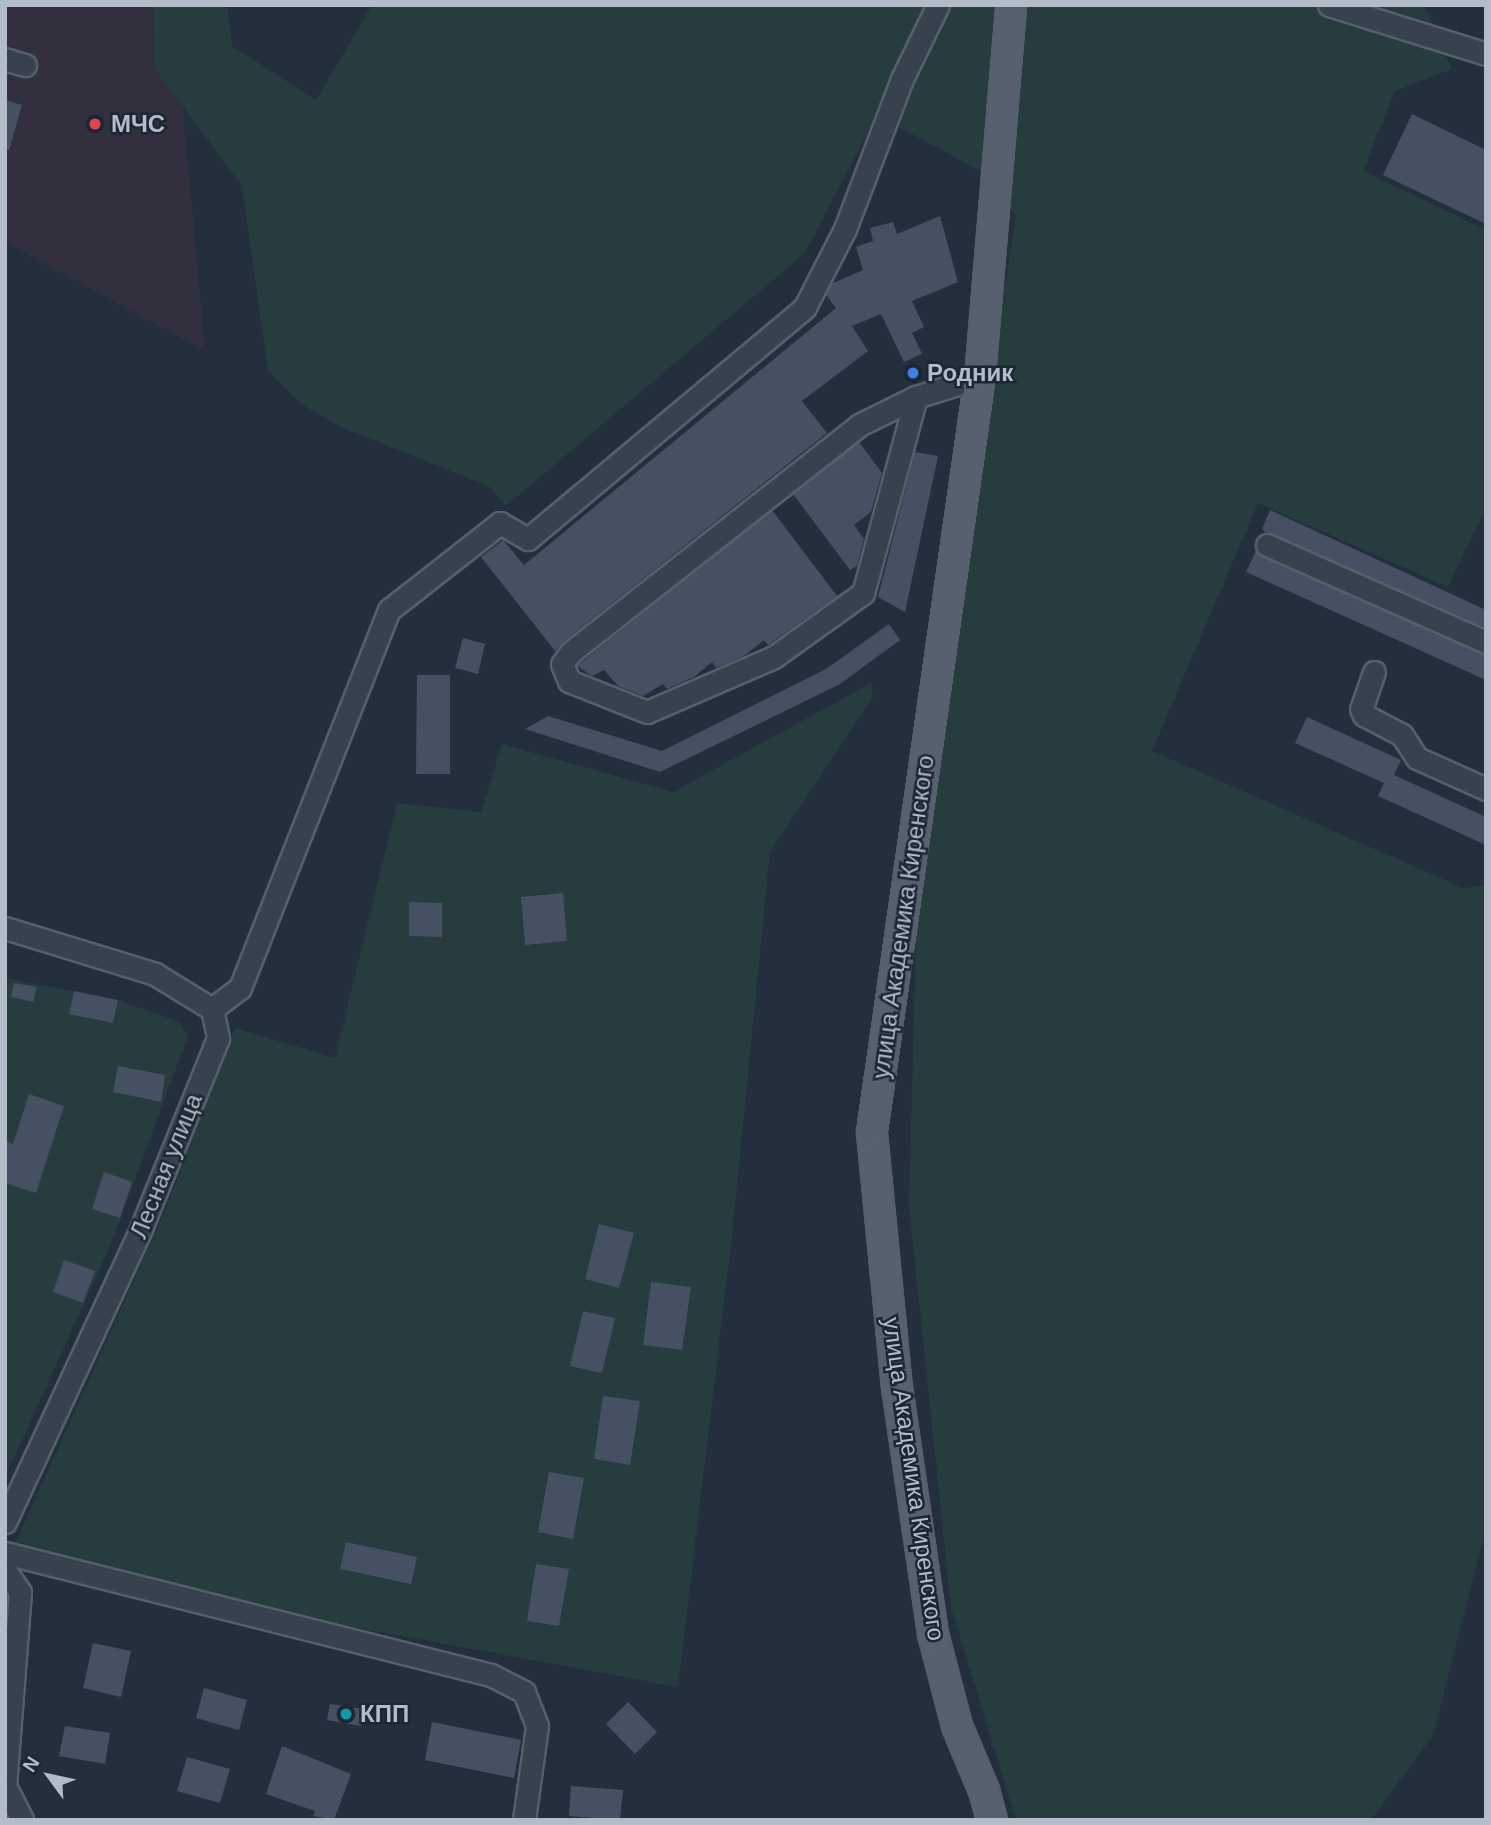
<!DOCTYPE html>
<html>
<head>
<meta charset="utf-8">
<style>
  body { margin:0 }
  #map { position:relative; width:1491px; height:1825px; overflow:hidden; background:#242f3e; font-family:Helvetica,sans-serif }
  div>[style] { position:absolute }
  [style*='--x'] { left:calc(var(--x)*1px); top:calc(var(--y)*1px); width:calc(var(--w)*1px); rotate:calc(var(--a)*1deg) }
  .medical>* { inset:0; background:#32303f }
  .green>* { inset:0; background:#263c3f }
  .building>* { inset:0; background:#455162 }
  .roads { filter:drop-shadow(2px 0 #565f6c) drop-shadow(-2px 0 #565f6c) drop-shadow(0 2px #565f6c) drop-shadow(0 -2px #565f6c) }
  .minor>* { height:21px; margin:-10.5px; padding:0 10.5px; transform-origin:10.5px; border-radius:10.5px; background:#38414e }
  .major>* { height:28px; margin:-14px; padding:0 14px; transform-origin:14px; border-radius:14px; background:#56606e }
  .dots>* { width:19px; height:19px; translate:-50% -50%; box-sizing:border-box; border:4px solid #1d2633; border-radius:50% }
  span { translate:-50% -50%; white-space:nowrap; text-align:center; line-height:1.15; -webkit-text-stroke:5px #1d2633; paint-order:stroke }
  .poi-label { font-size:24px; color:#b4bcc9; font-weight:700 }
  .left { translate:0 -50%; text-align:left }
  .street-label { font-size:24px; color:#b4bcc9 }
  .frame { position:absolute; inset:0; border:7px solid #b4bcc9; pointer-events:none }
  .north { position:absolute; left:14px; top:1741px; width:70px; height:70px; -webkit-text-stroke:5px #1d2633; paint-order:stroke; rotate:303deg; font-size:19px; font-weight:700; line-height:28px; text-align:center; color:#b4bcc9 }
  .north::after { content:''; display:block; margin:auto; width:24px; height:32px; background:#b4bcc9; clip-path:polygon(50% 0,100% 100%,50% 72%,0 100%) }
</style>
</head>
<body>
<div id="map">
  <div class="medical">
    <i style="clip-path:polygon(5px 5px,173px 5px,205px 351px,5px 242px)"></i>
  </div>
  <div class="green">
    <i style="clip-path:polygon(153px 5px,227px 5px,232px 46px,316px 100px,372px 5px,1424px 5px,1452px 69px,1395px 91px,1363px 171px,1486px 230px,1486px 508px,1448px 587px,1258px 503px,1152px 751px,1463px 888px,1486px 885px,1486px 1528px,1433px 1735px,1371px 1820px,1016px 1820px,951px 1607px,909px 1206px,916px 934px,975px 475px,1016px 216px,986px 174px,877px 115px,805px 253px,506px 506px,490px 487px,339px 426px,301px 404px,268px 371px,242px 186px,155px 69px)"></i>
    <i style="clip-path:polygon(871px 683px,873px 697px,770px 852px,731px 1244px,678px 1687px,294px 1616px,14px 1546px,165px 1211px,235px 1028px,335px 1058px,397px 803px,481px 812px,502px 744px,673px 792px)"></i>
    <i style="clip-path:polygon(5px 978px,118px 1000px,180px 1022px,188px 1036px,111px 1244px,5px 1478px)"></i>
  </div>
  <div class="building">
    <i style="clip-path:polygon(5px 100px,22px 105px,9px 150px,5px 150px)"></i>
    <i style="clip-path:polygon(1412px 114px,1486px 150px,1486px 224px,1383px 175px)"></i>
    <i style="clip-path:polygon(940px 216px,958px 282px,912px 301px,924px 327px,912px 333px,922px 354px,904px 362px,881px 314px,852px 326px,868px 351px,802px 401px,827px 433px,563px 642px,555px 651px,481px 557px,503px 540px,524px 565px,836px 308px,826px 295px,831px 284px,863px 270px,856px 247px,873px 241px,870px 228px,893px 222px,897px 234px)"></i>
    <i style="clip-path:polygon(859px 442px,882px 473px,871px 512px,854px 525px,864px 539px,857px 566px,850px 570px,793px 494px)"></i>
    <i style="clip-path:polygon(915px 452px,938px 456px,905px 612px,878px 597px)"></i>
    <i style="clip-path:polygon(772px 510px,837px 596px,768px 645px,764px 640px,744px 656px,716px 668px,712px 662px,694px 677px,667px 689px,663px 684px,643px 696px,618px 686px,604px 670px,592px 676px,577px 666px)"></i>
    <i style="clip-path:polygon(1270px 510px,1486px 610px,1486px 628px,1265px 532px,1262px 529px)"></i>
    <i style="clip-path:polygon(1256px 551px,1262px 557px,1486px 655px,1486px 680px,1246px 572px)"></i>
    <i style="clip-path:polygon(889px 624px,900px 640px,840px 684px,660px 772px,525px 729px,548px 716px,662px 751px,826px 669px)"></i>
    <i style="clip-path:polygon(463px 638px,485px 644px,478px 674px,455px 668px)"></i>
    <i style="clip-path:polygon(417px 675px,450px 675px,450px 774px,416px 774px)"></i>
    <i style="clip-path:polygon(1307px 717px,1401px 760px,1394px 775px,1486px 817px,1486px 845px,1378px 796px,1384px 783px,1295px 743px)"></i>
    <i style="clip-path:polygon(563px 893px,567px 941px,525px 945px,521px 897px)"></i>
    <i style="clip-path:polygon(409px 902px,442px 903px,442px 937px,409px 936px)"></i>
    <i style="clip-path:polygon(14px 983px,37px 987px,33px 1002px,11px 997px)"></i>
    <i style="clip-path:polygon(74px 991px,118px 1000px,113px 1023px,69px 1014px)"></i>
    <i style="clip-path:polygon(118px 1066px,165px 1075px,161px 1102px,113px 1092px)"></i>
    <i style="clip-path:polygon(29px 1094px,64px 1106px,36px 1193px,5px 1183px,5px 1141px,13px 1144px)"></i>
    <i style="clip-path:polygon(104px 1172px,132px 1182px,120px 1218px,92px 1209px)"></i>
    <i style="clip-path:polygon(599px 1224px,634px 1233px,619px 1288px,585px 1279px)"></i>
    <i style="clip-path:polygon(64px 1260px,95px 1271px,83px 1303px,53px 1292px)"></i>
    <i style="clip-path:polygon(651px 1282px,691px 1287px,682px 1350px,643px 1345px)"></i>
    <i style="clip-path:polygon(583px 1311px,615px 1318px,602px 1373px,570px 1366px)"></i>
    <i style="clip-path:polygon(603px 1396px,640px 1401px,630px 1465px,594px 1459px)"></i>
    <i style="clip-path:polygon(549px 1472px,584px 1478px,573px 1539px,538px 1532px)"></i>
    <i style="clip-path:polygon(346px 1542px,417px 1557px,411px 1584px,340px 1569px)"></i>
    <i style="clip-path:polygon(536px 1564px,569px 1569px,559px 1626px,527px 1621px)"></i>
    <i style="clip-path:polygon(93px 1643px,131px 1651px,121px 1697px,83px 1688px)"></i>
    <i style="clip-path:polygon(204px 1688px,247px 1700px,239px 1730px,196px 1718px)"></i>
    <i style="clip-path:polygon(628px 1702px,657px 1732px,635px 1754px,606px 1724px)"></i>
    <i style="clip-path:polygon(330px 1704px,364px 1709px,361px 1726px,327px 1720px)"></i>
    <i style="clip-path:polygon(432px 1722px,521px 1740px,514px 1778px,425px 1760px)"></i>
    <i style="clip-path:polygon(65px 1726px,110px 1733px,105px 1764px,59px 1756px)"></i>
    <i style="clip-path:polygon(282px 1746px,351px 1774px,334px 1820px,313px 1816px,315px 1811px,266px 1794px)"></i>
    <i style="clip-path:polygon(187px 1757px,230px 1769px,220px 1803px,177px 1791px)"></i>
    <i style="clip-path:polygon(571px 1786px,623px 1790px,620px 1820px,569px 1816px)"></i>
  </div>
  <div class="roads">
    <div class="minor">
      <i style="--x:1329;--y:5;--w:164;--a:17.3"></i>
      <i style="--x:5;--y:59;--w:21;--a:17"></i>
      <i style="--x:916;--y:397;--w:203;--a:105.1"></i>
      <i style="--x:863;--y:593;--w:110;--a:144.3"></i>
      <i style="--x:774;--y:657;--w:138;--a:156.6"></i>
      <i style="--x:647;--y:712;--w:84;--a:-158.3"></i>
      <i style="--x:569;--y:681;--w:18;--a:-112"></i>
      <i style="--x:562;--y:664;--w:15;--a:-53"></i>
      <i style="--x:571;--y:652;--w:367;--a:-38.2"></i>
      <i style="--x:859;--y:425;--w:64;--a:-26.2"></i>
      <i style="--x:916;--y:397;--w:67;--a:-17.4"></i>
      <i style="--x:1267;--y:545;--w:240;--a:23.9"></i>
      <i style="--x:1374;--y:672;--w:39;--a:109"></i>
      <i style="--x:1361;--y:709;--w:7;--a:63"></i>
      <i style="--x:1364;--y:715;--w:43;--a:27.8"></i>
      <i style="--x:1402;--y:735;--w:27;--a:57"></i>
      <i style="--x:1417;--y:758;--w:76;--a:24.2"></i>
      <i style="--x:5;--y:928;--w:157;--a:17"></i>
      <i style="--x:155;--y:974;--w:67;--a:31.6"></i>
      <i style="--x:212;--y:1009;--w:30;--a:78"></i>
      <i style="--x:218;--y:1038;--w:206;--a:112"></i>
      <i style="--x:141;--y:1229;--w:323;--a:114.9"></i>
      <i style="--x:212;--y:1009;--w:35;--a:-37"></i>
      <i style="--x:240;--y:988;--w:406;--a:-68.5"></i>
      <i style="--x:389;--y:610;--w:141;--a:-38.1"></i>
      <i style="--x:500;--y:523;--w:32;--a:30"></i>
      <i style="--x:528;--y:539;--w:361;--a:-39.9"></i>
      <i style="--x:805;--y:307;--w:88;--a:-62.9"></i>
      <i style="--x:845;--y:229;--w:160;--a:-69.2"></i>
      <i style="--x:902;--y:79;--w:82;--a:-64.1"></i>
      <i style="--x:5;--y:1553;--w:501;--a:14.09"></i>
      <i style="--x:491;--y:1675;--w:37;--a:27"></i>
      <i style="--x:524;--y:1692;--w:36;--a:69"></i>
      <i style="--x:537;--y:1726;--w:95;--a:97.9"></i>
      <i style="--x:5;--y:1570;--w:27;--a:56"></i>
      <i style="--x:20;--y:1592;--w:195;--a:94.4"></i>
      <i style="--x:5;--y:1786;--w:38;--a:63"></i>
    </div>
    <div class="major">
      <i style="--x:992;--y:1820;--w:28;--a:-105"></i>
      <i style="--x:985;--y:1793;--w:73;--a:-112.7"></i>
      <i style="--x:957;--y:1726;--w:95;--a:-104.6"></i>
      <i style="--x:933;--y:1634;--w:249;--a:-98.3"></i>
      <i style="--x:897;--y:1388;--w:257;--a:-95.6"></i>
      <i style="--x:872;--y:1132;--w:763;--a:-81.86"></i>
      <i style="--x:980;--y:377;--w:373;--a:-85.2"></i>
    </div>
  </div>
  <div class="dots">
    <i style="left:95px;top:124px;background:#e0444e"></i>
    <i style="left:913px;top:373px;background:#3f7fe0"></i>
    <i style="left:346px;top:1714px;background:#0f9aa8"></i>
  </div>
  <div class="poi-label">
    <span class="left" style="left:111px;top:124px">МЧС</span>
    <span class="left" style="left:927px;top:373px">Родник</span>
    <span class="left" style="left:360px;top:1714px">КПП</span>
  </div>
  <div class="street-label">
    <span style="left:903px;top:917px;rotate:-82deg">улица Академика Киренского</span>
    <span style="left:166px;top:1166px;rotate:-68deg">Лесная улица</span>
    <span style="left:914px;top:1479px;rotate:82deg">улица Академика Киренского</span>
  </div>
  <div class="frame"></div>
  <div class="north">N</div>
</div>
</body>
</html>
